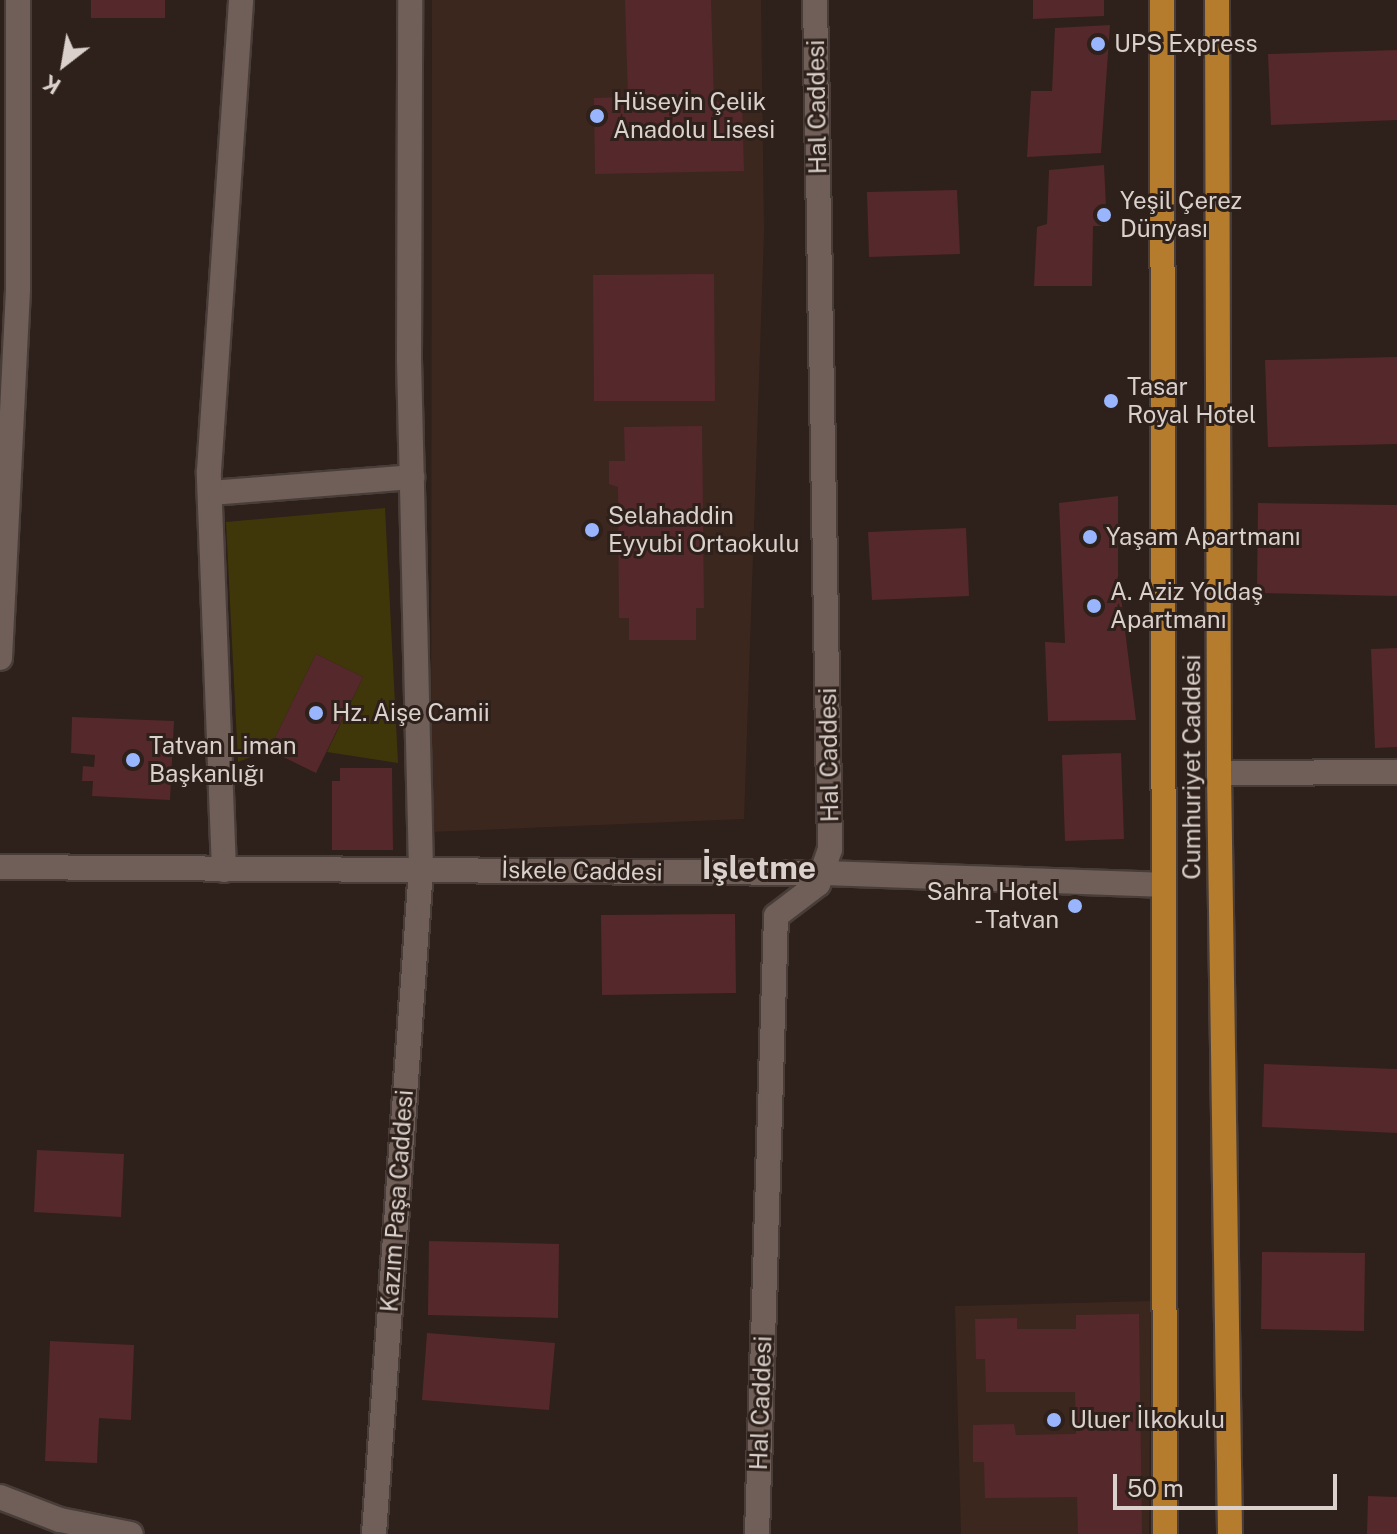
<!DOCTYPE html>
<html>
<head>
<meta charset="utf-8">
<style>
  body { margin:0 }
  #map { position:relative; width:1397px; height:1534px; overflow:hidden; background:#2e201a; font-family:"Public Sans",sans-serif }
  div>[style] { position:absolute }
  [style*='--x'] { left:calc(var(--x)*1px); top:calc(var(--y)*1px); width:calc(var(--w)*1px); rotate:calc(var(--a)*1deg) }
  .built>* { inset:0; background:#3b271e }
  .green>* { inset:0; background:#3f370a }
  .building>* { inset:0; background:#55282b }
  .roads { filter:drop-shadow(2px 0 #493d39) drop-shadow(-2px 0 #493d39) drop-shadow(0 2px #493d39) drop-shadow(0 -2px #493d39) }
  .street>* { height:24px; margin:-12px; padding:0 12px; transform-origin:12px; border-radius:12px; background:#6f5f58 }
  .secondary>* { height:24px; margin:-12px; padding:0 12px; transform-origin:12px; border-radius:12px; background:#6f5f58 }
  .highway>* { height:24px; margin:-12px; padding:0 12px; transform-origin:12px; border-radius:12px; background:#b47c2c }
  .dots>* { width:22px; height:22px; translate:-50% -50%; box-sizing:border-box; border:4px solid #2e201a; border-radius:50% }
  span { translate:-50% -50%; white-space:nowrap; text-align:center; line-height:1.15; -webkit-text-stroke:6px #2e201a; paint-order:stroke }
  .poi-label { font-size:24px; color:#dad1cc }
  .left { translate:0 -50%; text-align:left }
  .right { translate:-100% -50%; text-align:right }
  .street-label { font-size:24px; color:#dad1cc }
  .district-label { font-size:32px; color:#dad1cc; font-weight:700 }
  .north { position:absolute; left:24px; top:24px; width:80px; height:80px; -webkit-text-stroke:6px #2e201a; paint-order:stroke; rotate:211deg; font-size:22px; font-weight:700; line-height:32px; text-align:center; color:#dad1cc }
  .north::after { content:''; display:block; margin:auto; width:28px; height:36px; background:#dad1cc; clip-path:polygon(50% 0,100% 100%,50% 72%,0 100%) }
  .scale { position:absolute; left:1113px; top:1474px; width:224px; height:36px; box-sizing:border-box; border:4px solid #dad1cc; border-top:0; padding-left:10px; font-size:24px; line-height:28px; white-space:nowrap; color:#dad1cc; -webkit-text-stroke:6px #2e201a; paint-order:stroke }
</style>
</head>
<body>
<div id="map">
  <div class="built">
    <i style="clip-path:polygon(432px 0,761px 0,764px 232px,744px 819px,431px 832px)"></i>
    <i style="clip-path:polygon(1151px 1301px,1149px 1534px,961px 1534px,955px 1306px)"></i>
  </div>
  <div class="green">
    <i style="clip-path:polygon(385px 508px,398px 763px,327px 752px,363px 677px,316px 654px,269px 750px,238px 762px,226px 522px)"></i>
  </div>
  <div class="building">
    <i style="clip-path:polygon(91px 0,165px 0,165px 18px,91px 18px)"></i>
    <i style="clip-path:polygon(625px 0,711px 0,714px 102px,742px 101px,744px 171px,595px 174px,594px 98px,628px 97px)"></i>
    <i style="clip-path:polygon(1033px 0,1104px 0,1104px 16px,1033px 19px)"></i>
    <i style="clip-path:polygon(1110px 25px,1101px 153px,1027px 157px,1031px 91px,1052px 91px,1055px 28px)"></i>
    <i style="clip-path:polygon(1397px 50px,1397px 120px,1271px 125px,1268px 54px)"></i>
    <i style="clip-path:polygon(1104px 165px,1107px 226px,1093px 226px,1092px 286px,1034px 286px,1037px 227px,1047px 224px,1049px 170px)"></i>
    <i style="clip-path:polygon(957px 190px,960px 254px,869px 257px,867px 192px)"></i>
    <i style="clip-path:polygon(714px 274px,715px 401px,594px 401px,593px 275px)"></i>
    <i style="clip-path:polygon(1397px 357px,1397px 444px,1268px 447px,1265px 360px)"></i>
    <i style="clip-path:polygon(702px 426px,704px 608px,696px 608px,696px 640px,629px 640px,629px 618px,619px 618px,618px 487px,609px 484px,609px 461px,625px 461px,624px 427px)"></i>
    <i style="clip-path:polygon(1118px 496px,1118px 572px,1136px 720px,1048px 721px,1045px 642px,1065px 643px,1059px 503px)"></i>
    <i style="clip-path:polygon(1258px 503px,1397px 505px,1397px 596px,1257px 593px)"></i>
    <i style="clip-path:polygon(966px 528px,969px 596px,872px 600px,868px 532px)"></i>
    <i style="clip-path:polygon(1397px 648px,1397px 747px,1375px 748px,1371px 649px)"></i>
    <i style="clip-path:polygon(316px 654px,363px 677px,316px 773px,269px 750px)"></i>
    <i style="clip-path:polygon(72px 717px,174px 721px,170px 800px,92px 796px,93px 781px,82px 781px,83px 766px,94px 767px,95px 755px,71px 753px)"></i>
    <i style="clip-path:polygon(1121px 753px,1124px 839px,1065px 841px,1062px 755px)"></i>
    <i style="clip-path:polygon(340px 768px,392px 768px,393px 850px,332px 850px,332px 781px,340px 781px)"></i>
    <i style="clip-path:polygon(735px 914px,736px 993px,602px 995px,601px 915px)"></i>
    <i style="clip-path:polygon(1264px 1064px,1397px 1069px,1397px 1133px,1262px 1127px)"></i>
    <i style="clip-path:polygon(37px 1150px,124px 1154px,121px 1217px,34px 1212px)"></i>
    <i style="clip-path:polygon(429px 1241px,559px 1244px,558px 1318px,428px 1315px)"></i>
    <i style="clip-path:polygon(1262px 1252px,1365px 1253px,1364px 1331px,1261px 1329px)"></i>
    <i style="clip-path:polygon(1139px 1314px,1142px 1534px,1078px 1534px,1077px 1497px,985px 1498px,984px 1462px,973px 1462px,973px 1425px,1014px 1424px,1016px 1435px,1076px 1434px,1075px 1392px,986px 1392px,985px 1359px,976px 1359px,975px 1319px,1017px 1318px,1017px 1329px,1076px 1329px,1076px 1315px)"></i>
    <i style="clip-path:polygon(427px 1333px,555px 1343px,549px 1410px,422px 1400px)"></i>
    <i style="clip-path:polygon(50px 1341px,134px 1345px,131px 1420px,99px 1418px,97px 1463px,45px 1461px)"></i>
    <i style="clip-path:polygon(1368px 1496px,1397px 1497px,1397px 1534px,1367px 1534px)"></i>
  </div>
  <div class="roads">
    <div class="street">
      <i style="--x:210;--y:493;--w:203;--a:-4.5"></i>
      <i style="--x:1219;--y:773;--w:178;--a:-0.3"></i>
      <i style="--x:224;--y:870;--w:399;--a:-92.2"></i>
      <i style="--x:209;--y:471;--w:472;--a:-86.1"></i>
      <i style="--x:0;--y:1497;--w:64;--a:21"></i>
      <i style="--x:60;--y:1520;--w:72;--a:11.2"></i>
      <i style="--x:757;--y:1534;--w:618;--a:-88.24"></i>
      <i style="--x:776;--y:916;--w:53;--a:-37.3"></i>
      <i style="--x:818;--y:884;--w:37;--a:-71"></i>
      <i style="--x:830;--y:849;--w:849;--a:-91.01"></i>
    </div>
    <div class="secondary">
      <i style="--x:0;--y:658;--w:368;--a:-87.2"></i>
      <i style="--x:18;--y:290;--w:290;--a:-90"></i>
      <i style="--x:0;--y:867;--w:822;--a:0.42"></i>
      <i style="--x:822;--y:873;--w:341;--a:2"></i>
      <i style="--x:374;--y:1534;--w:667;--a:-85.96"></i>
      <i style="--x:421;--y:869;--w:511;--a:-91.35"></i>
      <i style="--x:409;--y:358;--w:358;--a:-89.8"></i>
    </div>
    <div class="highway">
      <i style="--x:1162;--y:0;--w:1534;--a:89.89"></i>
      <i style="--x:1217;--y:0;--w:773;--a:89.85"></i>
      <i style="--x:1219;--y:773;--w:761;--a:89.17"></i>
    </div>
  </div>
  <div class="dots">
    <i style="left:1098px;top:44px;background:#98b5fd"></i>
    <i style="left:597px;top:116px;background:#98b5fd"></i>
    <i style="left:1104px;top:215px;background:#98b5fd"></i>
    <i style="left:1111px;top:401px;background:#98b5fd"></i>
    <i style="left:592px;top:530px;background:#98b5fd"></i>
    <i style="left:1090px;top:537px;background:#98b5fd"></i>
    <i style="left:1094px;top:606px;background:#98b5fd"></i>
    <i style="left:316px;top:713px;background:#98b5fd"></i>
    <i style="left:133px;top:760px;background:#98b5fd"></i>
    <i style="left:1075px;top:906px;background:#98b5fd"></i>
    <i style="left:1054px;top:1420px;background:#98b5fd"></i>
  </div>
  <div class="poi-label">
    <span class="left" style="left:1114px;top:44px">UPS Express</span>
    <span class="left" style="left:613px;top:116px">Hüseyin Çelik<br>Anadolu Lisesi</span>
    <span class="left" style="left:1120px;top:215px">Yeşil Çerez<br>Dünyası</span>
    <span class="left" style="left:1127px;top:401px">Tasar<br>Royal Hotel</span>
    <span class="left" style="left:608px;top:530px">Selahaddin<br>Eyyubi Ortaokulu</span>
    <span class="left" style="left:1106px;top:537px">Yaşam Apartmanı</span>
    <span class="left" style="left:1110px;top:606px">A. Aziz Yoldaş<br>Apartmanı</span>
    <span class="left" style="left:332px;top:713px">Hz. Aişe Camii</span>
    <span class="left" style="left:149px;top:760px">Tatvan Liman<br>Başkanlığı</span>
    <span class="right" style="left:1059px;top:906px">Sahra Hotel<br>- Tatvan</span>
    <span class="left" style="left:1070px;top:1420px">Uluer İlkokulu</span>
  </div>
  <div class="street-label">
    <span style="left:817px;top:107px;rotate:-91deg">Hal Caddesi</span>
    <span style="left:829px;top:755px;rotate:-91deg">Hal Caddesi</span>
    <span style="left:1192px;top:767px;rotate:-90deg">Cumhuriyet Caddesi</span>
    <span style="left:582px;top:871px;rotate:1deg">İskele Caddesi</span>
    <span style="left:397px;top:1201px;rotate:-86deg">Kazım Paşa Caddesi</span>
    <span style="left:761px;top:1403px;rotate:-88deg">Hal Caddesi</span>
  </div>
  <div class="district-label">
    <span style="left:759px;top:868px">İşletme</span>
  </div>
  <div class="north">K</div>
  <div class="scale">50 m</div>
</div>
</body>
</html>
